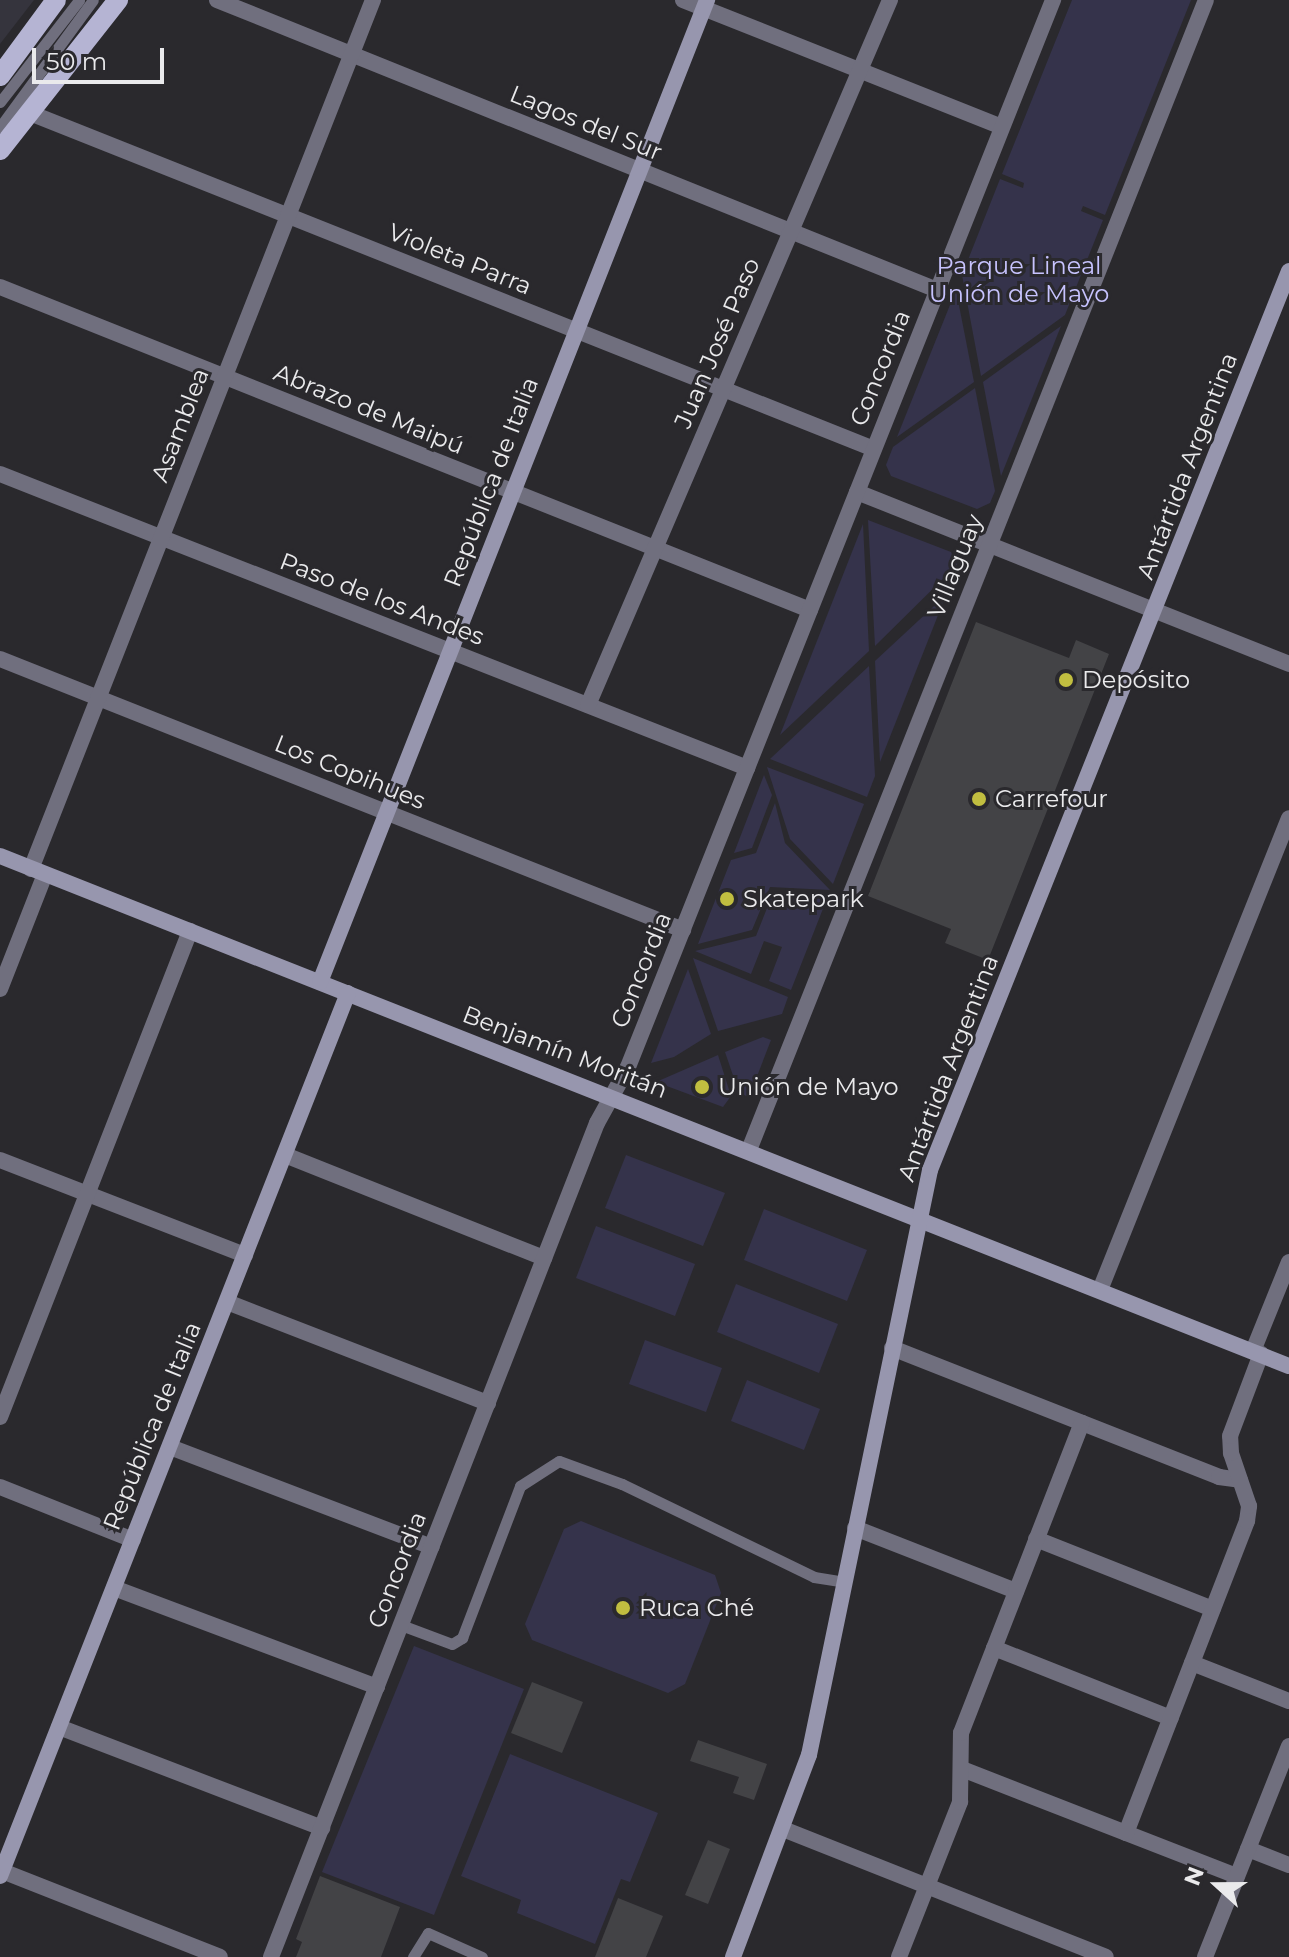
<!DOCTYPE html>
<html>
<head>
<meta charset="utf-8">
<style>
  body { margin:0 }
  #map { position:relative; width:1289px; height:1957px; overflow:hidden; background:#2a292d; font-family:Montserrat,sans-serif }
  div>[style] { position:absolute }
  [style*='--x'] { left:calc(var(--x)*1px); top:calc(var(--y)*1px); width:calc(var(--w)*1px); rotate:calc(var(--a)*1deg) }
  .built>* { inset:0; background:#35343d }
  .green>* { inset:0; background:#35334b }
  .building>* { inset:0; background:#434346 }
  .lane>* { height:11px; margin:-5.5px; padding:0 5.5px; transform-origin:5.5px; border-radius:5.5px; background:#706f7e }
  .street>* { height:16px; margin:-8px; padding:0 8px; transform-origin:8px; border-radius:8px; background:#706f7e }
  .secondary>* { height:16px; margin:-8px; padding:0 8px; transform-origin:8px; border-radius:8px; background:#9796ae }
  .primary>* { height:20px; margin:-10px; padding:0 10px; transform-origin:10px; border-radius:10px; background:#b5b4d3 }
  .dots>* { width:22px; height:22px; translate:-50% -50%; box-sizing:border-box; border:4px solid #2a292d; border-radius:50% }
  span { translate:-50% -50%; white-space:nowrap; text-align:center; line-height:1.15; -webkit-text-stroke:6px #2a292d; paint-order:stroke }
  .street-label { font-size:24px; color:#eaeaec }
  .park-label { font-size:24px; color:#c7c3fe }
  .poi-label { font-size:24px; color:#eaeaec }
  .left { translate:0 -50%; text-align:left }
  .north { position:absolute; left:1177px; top:1845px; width:80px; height:80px; -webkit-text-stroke:6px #2a292d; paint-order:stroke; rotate:291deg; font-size:22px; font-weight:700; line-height:32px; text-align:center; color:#eaeaec }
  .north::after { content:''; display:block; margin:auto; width:28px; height:36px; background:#eaeaec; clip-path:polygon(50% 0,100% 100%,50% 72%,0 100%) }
  .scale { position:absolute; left:32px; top:48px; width:132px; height:36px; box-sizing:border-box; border:4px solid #eaeaec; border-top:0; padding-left:10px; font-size:24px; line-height:28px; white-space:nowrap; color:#eaeaec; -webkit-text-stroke:6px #2a292d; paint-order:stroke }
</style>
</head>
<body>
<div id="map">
  <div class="built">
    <i style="clip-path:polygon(0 0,34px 0,0 44px)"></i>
  </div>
  <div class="green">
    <i style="clip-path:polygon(1072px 0,1191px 0,1105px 215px,1083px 206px,1081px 211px,1103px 220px,1065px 315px,981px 376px,962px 275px,1000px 179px,1023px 188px,1024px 183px,1002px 174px)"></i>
    <i style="clip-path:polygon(956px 290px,974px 382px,897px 437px)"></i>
    <i style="clip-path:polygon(1061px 326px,1001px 476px,983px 382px)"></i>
    <i style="clip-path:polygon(975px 388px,995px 491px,990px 503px,977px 509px,891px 476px,886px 465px,893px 447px)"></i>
    <i style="clip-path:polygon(868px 520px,951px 552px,957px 565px,875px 646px)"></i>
    <i style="clip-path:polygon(863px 524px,869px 651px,780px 735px)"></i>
    <i style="clip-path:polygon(946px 595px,880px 762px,875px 661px)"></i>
    <i style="clip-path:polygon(869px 666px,875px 776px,867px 797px,770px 759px)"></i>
    <i style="clip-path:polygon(767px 767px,864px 804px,833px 884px,790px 839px)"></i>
    <i style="clip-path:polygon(764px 775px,772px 795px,752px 848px,734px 853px)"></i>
    <i style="clip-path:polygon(775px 803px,785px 843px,830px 890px,770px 887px,752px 930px,698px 944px,731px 860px,756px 853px)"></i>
    <i style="clip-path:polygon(773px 893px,828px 896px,791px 990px,769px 981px,782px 947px,764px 941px,751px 974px,695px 951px,756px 936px)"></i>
    <i style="clip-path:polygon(693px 958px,788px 997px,782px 1014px,718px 1031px)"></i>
    <i style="clip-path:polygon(688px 969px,711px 1034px,674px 1057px,651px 1063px)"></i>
    <i style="clip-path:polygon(763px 1037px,771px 1040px,749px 1097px,739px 1093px,725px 1052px)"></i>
    <i style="clip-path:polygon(718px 1055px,731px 1096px,723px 1107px,656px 1082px)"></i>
    <i style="clip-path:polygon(626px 1155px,725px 1193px,703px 1246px,605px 1208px)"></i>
    <i style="clip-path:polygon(764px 1209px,867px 1250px,847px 1301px,744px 1260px)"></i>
    <i style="clip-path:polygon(596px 1226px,695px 1264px,675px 1316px,576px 1278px)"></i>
    <i style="clip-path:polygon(736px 1284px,838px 1324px,819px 1373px,717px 1332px)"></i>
    <i style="clip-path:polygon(645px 1340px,722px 1368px,706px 1412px,629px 1384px)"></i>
    <i style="clip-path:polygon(747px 1380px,820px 1409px,804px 1450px,731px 1421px)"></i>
    <i style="clip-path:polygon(581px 1521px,715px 1575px,721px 1593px,685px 1684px,668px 1693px,532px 1640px,525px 1624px,564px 1529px)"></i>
    <i style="clip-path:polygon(414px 1646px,524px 1689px,434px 1915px,322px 1872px)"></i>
    <i style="clip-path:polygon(510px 1754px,658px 1813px,630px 1882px,621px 1879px,595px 1944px,517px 1913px,521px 1900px,461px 1876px)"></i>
  </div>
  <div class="building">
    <i style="clip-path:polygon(976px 622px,1069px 658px,1076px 640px,1109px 654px,988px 960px,945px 943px,951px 929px,868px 896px)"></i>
    <i style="clip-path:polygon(532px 1682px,583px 1702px,562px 1753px,511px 1733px)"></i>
    <i style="clip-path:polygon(698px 1740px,767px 1764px,754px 1800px,733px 1793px,739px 1777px,690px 1761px)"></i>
    <i style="clip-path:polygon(708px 1840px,730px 1849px,708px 1904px,685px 1895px)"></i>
    <i style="clip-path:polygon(320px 1876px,400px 1907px,381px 1957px,296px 1957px,302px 1942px,296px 1939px)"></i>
    <i style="clip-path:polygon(618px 1898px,663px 1916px,646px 1957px,595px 1957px)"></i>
  </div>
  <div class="lane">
    <i style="--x:0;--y:102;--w:129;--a:-52.2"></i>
    <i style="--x:0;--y:127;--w:157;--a:-53.8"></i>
    <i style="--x:401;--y:1625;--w:54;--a:20.4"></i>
    <i style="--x:452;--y:1644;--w:12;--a:-31"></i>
    <i style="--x:462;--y:1638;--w:163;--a:-69.1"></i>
    <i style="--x:520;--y:1486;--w:46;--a:-32.7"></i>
    <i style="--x:559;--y:1461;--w:67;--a:20.1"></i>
    <i style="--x:622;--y:1484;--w:213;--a:25.8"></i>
    <i style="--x:814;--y:1577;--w:31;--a:9"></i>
    <i style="--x:413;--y:1957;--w:28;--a:-58"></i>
    <i style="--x:428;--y:1933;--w:59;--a:24"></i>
  </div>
  <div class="street">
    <i style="--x:217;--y:0;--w:776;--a:21.94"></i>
    <i style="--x:683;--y:0;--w:343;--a:21.7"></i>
    <i style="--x:30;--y:113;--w:908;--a:21.71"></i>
    <i style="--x:0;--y:287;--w:872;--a:21.74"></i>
    <i style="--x:0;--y:474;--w:803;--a:21.48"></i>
    <i style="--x:857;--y:492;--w:465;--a:21.7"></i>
    <i style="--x:0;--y:659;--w:735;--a:21.64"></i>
    <i style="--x:588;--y:705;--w:767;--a:-66.81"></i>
    <i style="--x:31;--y:869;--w:934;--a:-68.52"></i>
    <i style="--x:0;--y:989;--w:123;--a:-68.6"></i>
    <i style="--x:749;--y:1150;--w:1237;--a:-68.33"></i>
    <i style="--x:285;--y:1155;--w:279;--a:21.7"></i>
    <i style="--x:0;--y:1160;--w:263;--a:21.2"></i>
    <i style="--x:1100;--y:1290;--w:508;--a:-68.18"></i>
    <i style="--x:227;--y:1302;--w:280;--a:21.2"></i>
    <i style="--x:892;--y:1348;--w:352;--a:21.5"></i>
    <i style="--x:1219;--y:1477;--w:21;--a:8"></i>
    <i style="--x:1253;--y:1351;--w:96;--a:-68"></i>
    <i style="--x:0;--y:1417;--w:522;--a:-68.65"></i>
    <i style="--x:170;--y:1447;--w:280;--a:20.9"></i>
    <i style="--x:0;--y:1487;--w:143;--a:21.7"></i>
    <i style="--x:855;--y:1528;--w:173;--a:21.4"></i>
    <i style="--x:1036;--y:1539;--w:190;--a:21.6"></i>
    <i style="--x:114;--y:1588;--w:281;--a:20.6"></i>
    <i style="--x:994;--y:1648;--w:190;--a:21.6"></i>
    <i style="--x:1192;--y:1663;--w:104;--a:21.4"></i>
    <i style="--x:59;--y:1727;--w:282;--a:21"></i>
    <i style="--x:962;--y:1769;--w:295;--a:21.3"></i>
    <i style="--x:783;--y:1829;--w:347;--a:21.6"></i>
    <i style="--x:1126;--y:1833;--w:335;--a:-68.8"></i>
    <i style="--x:1247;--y:1521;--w:15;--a:-82"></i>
    <i style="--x:1249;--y:1506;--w:56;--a:-108.8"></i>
    <i style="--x:1231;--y:1453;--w:17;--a:-93"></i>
    <i style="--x:1230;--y:1436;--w:88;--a:-69.3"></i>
    <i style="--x:1248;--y:1849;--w:44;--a:21.3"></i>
    <i style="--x:2;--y:1871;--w:234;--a:21.5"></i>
    <i style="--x:271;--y:1957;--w:895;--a:-68.65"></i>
    <i style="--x:597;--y:1123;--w:64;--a:-61"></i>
    <i style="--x:628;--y:1067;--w:1149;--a:-68.28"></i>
    <i style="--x:899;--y:1957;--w:167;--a:-68.5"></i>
    <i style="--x:960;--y:1802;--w:69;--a:-89.2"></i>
    <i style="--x:961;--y:1733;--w:333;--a:-68.7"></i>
    <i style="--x:1205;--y:1957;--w:227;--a:-68.3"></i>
  </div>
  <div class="secondary">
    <i style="--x:0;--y:856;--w:1386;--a:21.59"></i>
    <i style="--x:320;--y:982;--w:1056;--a:-68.49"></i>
    <i style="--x:0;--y:1876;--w:949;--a:-68.49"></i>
    <i style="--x:733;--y:1957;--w:216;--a:-69.4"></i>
    <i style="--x:809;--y:1755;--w:597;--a:-78.31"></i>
    <i style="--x:930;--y:1170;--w:968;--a:-68.23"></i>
  </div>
  <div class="primary">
    <i style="--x:0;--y:76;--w:94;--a:-53.6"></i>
    <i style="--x:0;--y:150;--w:191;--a:-51.8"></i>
  </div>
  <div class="dots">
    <i style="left:1066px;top:680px;background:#c1be40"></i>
    <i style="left:979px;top:799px;background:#c1be40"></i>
    <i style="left:727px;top:899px;background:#c1be40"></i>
    <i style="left:702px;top:1087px;background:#c1be40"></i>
    <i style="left:623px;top:1608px;background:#c1be40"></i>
  </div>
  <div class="street-label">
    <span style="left:586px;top:123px;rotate:22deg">Lagos del Sur</span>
    <span style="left:460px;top:259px;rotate:22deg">Violeta Parra</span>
    <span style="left:717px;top:343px;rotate:-67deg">Juan José Paso</span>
    <span style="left:880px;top:368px;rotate:-68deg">Concordia</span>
    <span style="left:369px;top:409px;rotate:22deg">Abrazo de Maipú</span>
    <span style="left:180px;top:425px;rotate:-69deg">Asamblea</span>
    <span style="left:1187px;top:466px;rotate:-69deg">Antártida Argentina</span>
    <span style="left:491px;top:482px;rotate:-69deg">República de Italia</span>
    <span style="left:955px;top:566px;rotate:-68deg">Villaguay</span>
    <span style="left:382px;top:599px;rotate:21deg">Paso de los Andes</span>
    <span style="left:350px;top:772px;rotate:22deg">Los Copihues</span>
    <span style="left:641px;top:970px;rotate:-68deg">Concordia</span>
    <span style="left:565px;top:1052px;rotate:21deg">Benjamín Moritán</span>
    <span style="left:948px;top:1068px;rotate:-69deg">Antártida Argentina</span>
    <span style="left:152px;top:1426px;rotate:-68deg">República de Italia</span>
    <span style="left:397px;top:1570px;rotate:-69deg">Concordia</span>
  </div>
  <div class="park-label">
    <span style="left:1019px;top:280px">Parque Lineal<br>Unión de Mayo</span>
  </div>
  <div class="poi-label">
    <span class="left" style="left:1082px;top:680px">Depósito</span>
    <span class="left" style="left:995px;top:799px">Carrefour</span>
    <span class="left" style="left:743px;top:899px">Skatepark</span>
    <span class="left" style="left:718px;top:1087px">Unión de Mayo</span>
    <span class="left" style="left:639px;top:1608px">Ruca Ché</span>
  </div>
  <div class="north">N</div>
  <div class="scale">50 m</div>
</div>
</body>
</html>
